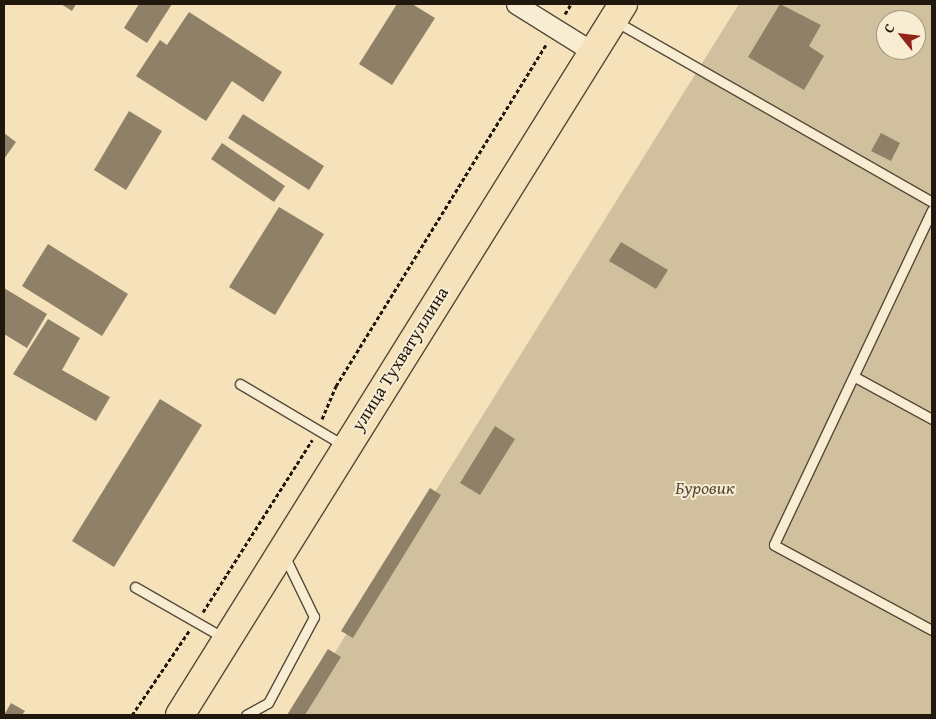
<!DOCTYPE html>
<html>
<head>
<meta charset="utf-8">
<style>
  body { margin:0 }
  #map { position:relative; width:936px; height:719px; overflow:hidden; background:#f5e2bb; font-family:"Gentium Book Plus",serif }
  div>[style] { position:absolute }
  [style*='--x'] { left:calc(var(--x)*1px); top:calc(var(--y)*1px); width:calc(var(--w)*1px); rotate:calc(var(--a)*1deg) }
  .green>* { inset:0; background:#d1c09d }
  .building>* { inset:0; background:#8f8167 }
  .path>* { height:3px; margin-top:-1.5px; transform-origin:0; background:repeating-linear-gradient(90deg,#20180d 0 4px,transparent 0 6.5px) }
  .roads { filter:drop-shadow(1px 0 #554a38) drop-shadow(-1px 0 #554a38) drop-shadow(0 1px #554a38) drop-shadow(0 -1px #554a38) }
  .service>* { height:9px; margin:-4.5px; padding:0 4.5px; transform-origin:4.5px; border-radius:4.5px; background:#f8ecd3 }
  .minor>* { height:19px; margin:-9.5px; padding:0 9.5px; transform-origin:9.5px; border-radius:9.5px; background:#f8ecd3 }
  .primary>* { height:28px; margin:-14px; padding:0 14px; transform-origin:14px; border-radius:14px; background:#f5e2bb }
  span { translate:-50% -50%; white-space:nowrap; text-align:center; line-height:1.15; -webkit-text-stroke:4px #f8ecd3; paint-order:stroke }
  .street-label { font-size:18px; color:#20180d }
  .park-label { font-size:18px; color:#554a38; font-style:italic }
  .frame { position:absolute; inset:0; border:5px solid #20180d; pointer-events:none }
  .north { position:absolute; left:876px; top:10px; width:50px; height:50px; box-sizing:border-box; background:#f8ecd3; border:1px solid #a29784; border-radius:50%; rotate:299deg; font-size:14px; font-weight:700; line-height:20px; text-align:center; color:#20180d }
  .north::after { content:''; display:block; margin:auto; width:18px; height:22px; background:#8f2418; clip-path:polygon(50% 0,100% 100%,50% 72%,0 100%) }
</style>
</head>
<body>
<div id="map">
  <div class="green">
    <i style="clip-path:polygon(evenodd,739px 4px,932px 4px,932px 715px,296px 715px,739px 4px,886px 20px,916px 20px,916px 50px,886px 50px,886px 20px)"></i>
  </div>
  <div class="building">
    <i style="clip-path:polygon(61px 4px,76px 4px,72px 11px)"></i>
    <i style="clip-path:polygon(139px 4px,172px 4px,147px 43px,124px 28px)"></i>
    <i style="clip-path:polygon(397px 4px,412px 4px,435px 18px,392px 85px,359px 64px)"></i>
    <i style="clip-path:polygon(780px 4px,821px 25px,809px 46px,824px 56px,804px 90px,748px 57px)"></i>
    <i style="clip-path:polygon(189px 12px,282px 72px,263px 102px,232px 81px,206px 121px,136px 76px,160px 40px,167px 45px)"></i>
    <i style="clip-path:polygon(129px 111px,162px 131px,126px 190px,94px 170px)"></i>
    <i style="clip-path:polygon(243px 114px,324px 166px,309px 190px,228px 138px)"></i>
    <i style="clip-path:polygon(4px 133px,16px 142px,4px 159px)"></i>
    <i style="clip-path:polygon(881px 133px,900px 143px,891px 161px,871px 151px)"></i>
    <i style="clip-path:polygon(222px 143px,285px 186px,274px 202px,211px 159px)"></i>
    <i style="clip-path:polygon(279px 207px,324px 234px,275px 315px,229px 287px)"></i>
    <i style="clip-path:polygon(621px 242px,668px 270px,656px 289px,609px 261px)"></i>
    <i style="clip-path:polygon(48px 244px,128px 294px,102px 336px,22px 286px)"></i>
    <i style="clip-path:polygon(4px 288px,47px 314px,27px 348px,4px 334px)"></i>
    <i style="clip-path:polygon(48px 319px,80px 338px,62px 370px,110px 397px,96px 421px,13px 374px)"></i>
    <i style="clip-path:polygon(160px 399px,202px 425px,114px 567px,72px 541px)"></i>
    <i style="clip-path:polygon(495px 426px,515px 439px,480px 495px,460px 483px)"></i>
    <i style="clip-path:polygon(430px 488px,441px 495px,353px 638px,341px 631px)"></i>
    <i style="clip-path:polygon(328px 649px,341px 657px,305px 715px,287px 715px)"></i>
    <i style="clip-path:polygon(11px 703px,25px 711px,22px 715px,4px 715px)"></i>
  </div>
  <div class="path">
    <i style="--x:565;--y:14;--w:12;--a:-59"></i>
    <i style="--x:322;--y:419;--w:36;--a:-67"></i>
    <i style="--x:336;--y:386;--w:403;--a:-58.4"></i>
    <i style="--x:203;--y:612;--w:204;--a:-57.6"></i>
    <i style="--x:132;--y:715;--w:102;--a:-55.8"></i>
  </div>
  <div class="roads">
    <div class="service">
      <i style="--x:615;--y:21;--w:365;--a:29.7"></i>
      <i style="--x:932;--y:210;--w:370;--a:115.3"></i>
      <i style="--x:774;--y:545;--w:179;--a:28.3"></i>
      <i style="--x:855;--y:377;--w:88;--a:28.6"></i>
      <i style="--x:240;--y:384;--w:122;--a:30.6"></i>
      <i style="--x:135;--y:587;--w:103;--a:29.8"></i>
      <i style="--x:246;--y:715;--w:25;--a:-29"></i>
      <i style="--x:268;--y:703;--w:98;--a:-61.9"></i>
      <i style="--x:314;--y:617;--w:67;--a:-115.8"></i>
    </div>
    <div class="minor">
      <i style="--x:516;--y:4;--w:91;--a:31.9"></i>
    </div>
    <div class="primary">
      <i style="--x:180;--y:715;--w:838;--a:-58.07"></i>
    </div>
  </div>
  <div class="street-label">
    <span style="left:400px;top:359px;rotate:-58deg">улица Тухватуллина</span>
  </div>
  <div class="park-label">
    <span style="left:705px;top:488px">Буровик</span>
  </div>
  <div class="frame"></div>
  <div class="north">С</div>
</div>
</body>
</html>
